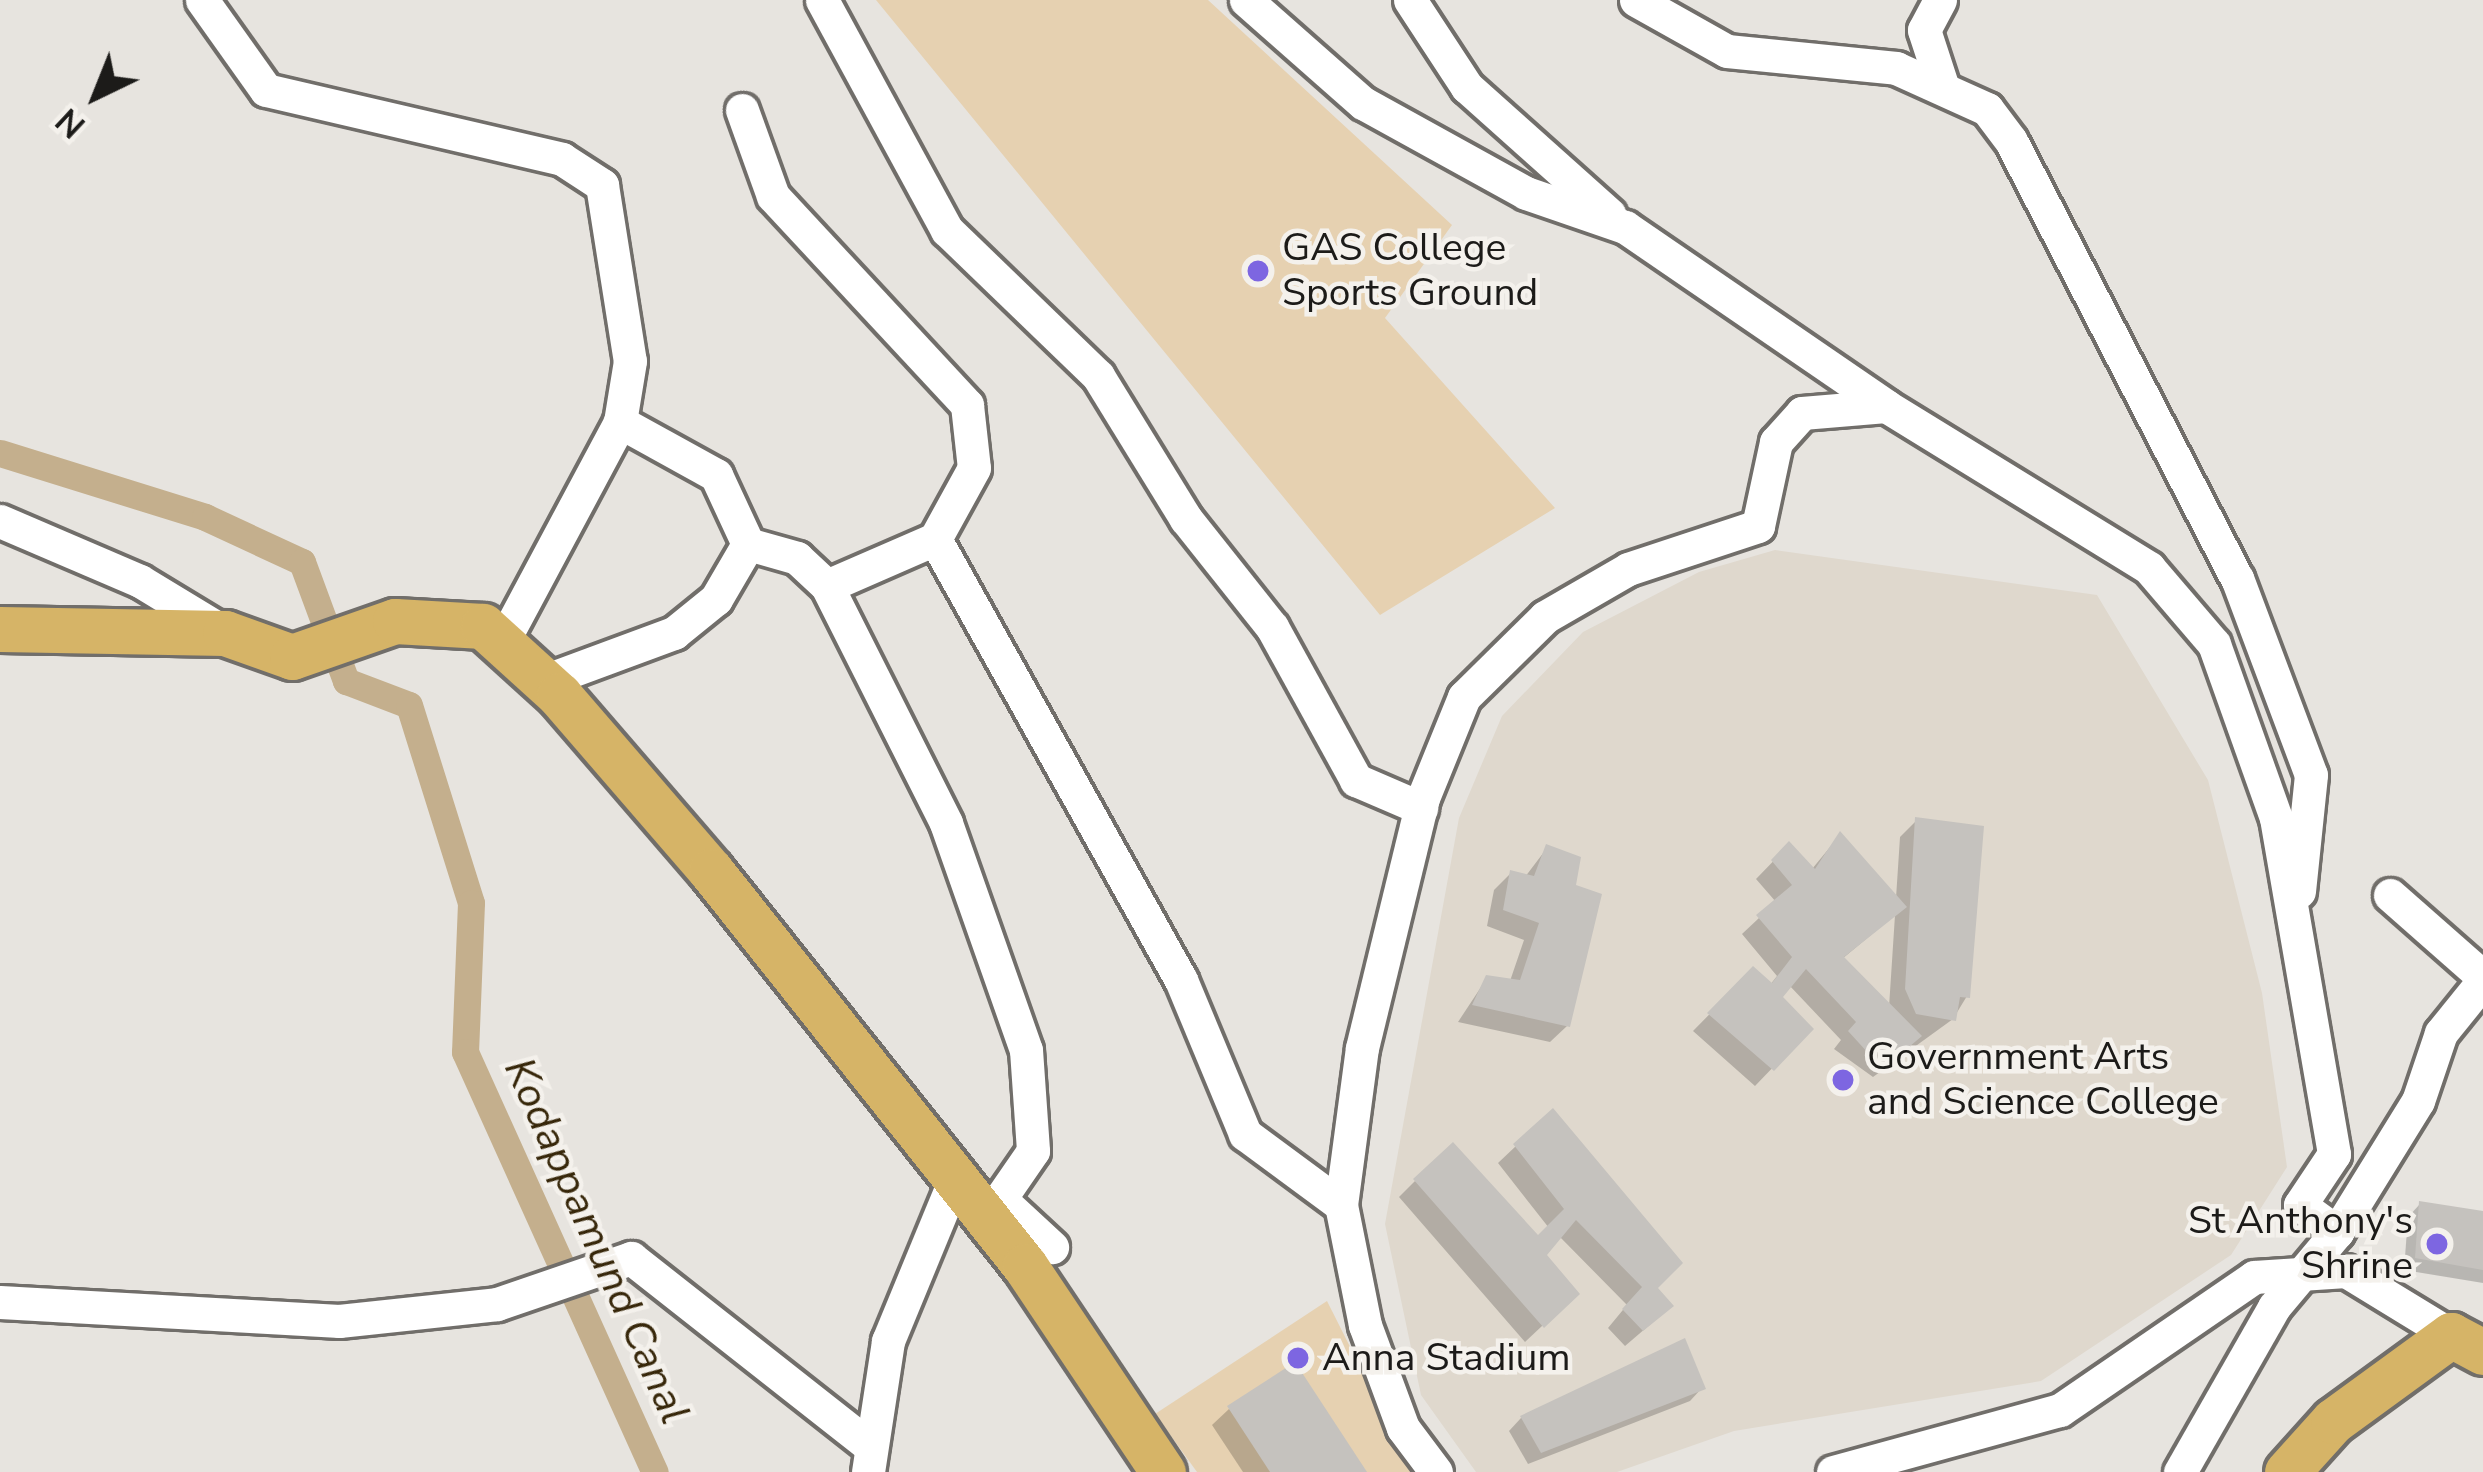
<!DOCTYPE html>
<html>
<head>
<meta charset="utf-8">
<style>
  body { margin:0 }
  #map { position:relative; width:2483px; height:1472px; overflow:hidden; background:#e7e4df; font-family:"Nunito Sans",sans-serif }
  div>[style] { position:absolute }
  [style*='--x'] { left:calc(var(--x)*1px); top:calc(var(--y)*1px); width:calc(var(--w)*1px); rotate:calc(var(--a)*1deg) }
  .built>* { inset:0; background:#dfd8cd }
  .green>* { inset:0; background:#e6d1b1 }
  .shadow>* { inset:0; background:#0003 }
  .canal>* { height:27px; margin:-13.5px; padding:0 13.5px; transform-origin:13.5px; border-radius:13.5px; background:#c4af8d }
  .building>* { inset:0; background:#c5c2be }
  .roads { filter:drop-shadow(3px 0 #716e6a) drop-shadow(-3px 0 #716e6a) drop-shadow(0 3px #716e6a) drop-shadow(0 -3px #716e6a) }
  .minor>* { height:33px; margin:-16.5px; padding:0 16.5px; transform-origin:16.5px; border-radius:16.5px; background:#fff }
  .major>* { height:45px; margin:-22.5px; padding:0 22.5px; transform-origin:22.5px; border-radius:22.5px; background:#d6b467 }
  .dots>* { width:33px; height:33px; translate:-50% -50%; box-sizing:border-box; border:6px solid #f4f1ec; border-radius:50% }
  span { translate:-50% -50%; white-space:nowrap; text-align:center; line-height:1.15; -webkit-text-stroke:9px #f4f1ec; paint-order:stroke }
  .poi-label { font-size:39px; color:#1c1b19 }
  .left { translate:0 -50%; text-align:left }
  .right { translate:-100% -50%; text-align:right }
  .water-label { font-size:42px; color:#37270a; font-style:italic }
  .north { position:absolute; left:36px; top:36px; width:120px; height:120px; -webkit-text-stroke:9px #f4f1ec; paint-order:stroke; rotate:223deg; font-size:33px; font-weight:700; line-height:48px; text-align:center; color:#1c1b19 }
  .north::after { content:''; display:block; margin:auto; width:42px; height:54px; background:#1c1b19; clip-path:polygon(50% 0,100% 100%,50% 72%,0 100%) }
</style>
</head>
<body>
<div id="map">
  <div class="built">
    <i style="clip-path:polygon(1775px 550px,2097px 595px,2208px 780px,2262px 993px,2287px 1167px,2231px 1255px,2041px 1381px,1734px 1431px,1617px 1472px,1476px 1472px,1421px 1395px,1385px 1224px,1459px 818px,1502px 716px,1583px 632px,1699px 572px)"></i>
  </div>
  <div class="green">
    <i style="clip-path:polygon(876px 0,1208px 0,1452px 225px,1385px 318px,1555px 508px,1380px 615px)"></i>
    <i style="clip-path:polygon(1327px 1301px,1413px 1472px,1197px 1472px,1155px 1414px)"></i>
  </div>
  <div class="shadow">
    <i style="clip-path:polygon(evenodd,1917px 820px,1967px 996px,1953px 1019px,1873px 1077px,1834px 1049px,1841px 1040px,1789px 985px,1779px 997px,1810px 1029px,1755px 1086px,1693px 1031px,1753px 970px,1770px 985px,1777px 976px,1742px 934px,1776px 902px,1756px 879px,1789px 845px,1812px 869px,1840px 835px,1896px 898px,1900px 837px,1917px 820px,1895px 915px,1889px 1007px,1842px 959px,1895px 915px)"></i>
    <i style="clip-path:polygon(1547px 848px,1572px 887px,1567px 1026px,1550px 1042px,1458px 1022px,1487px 978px,1510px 981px,1524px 940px,1487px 926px,1494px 890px,1511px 873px,1525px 877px)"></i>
    <i style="clip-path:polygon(1552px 1112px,1654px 1288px,1653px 1322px,1625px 1346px,1608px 1328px,1627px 1305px,1559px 1236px,1543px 1255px,1576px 1294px,1525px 1342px,1399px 1197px,1415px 1181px,1537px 1239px,1549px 1228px,1498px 1163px)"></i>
    <i style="clip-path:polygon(2420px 1204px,2483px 1214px,2483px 1283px,2404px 1270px,2408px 1217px)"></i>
    <i style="clip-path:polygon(1683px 1342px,1702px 1388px,1690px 1401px,1528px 1464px,1509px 1431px,1521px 1418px)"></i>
    <i style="clip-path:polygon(1229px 1409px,1363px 1472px,1243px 1472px,1212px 1425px)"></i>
  </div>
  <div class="canal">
    <i style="--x:0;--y:453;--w:215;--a:17.3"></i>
    <i style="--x:205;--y:517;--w:107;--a:24.9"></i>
    <i style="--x:302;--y:562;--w:127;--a:69.7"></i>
    <i style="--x:346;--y:681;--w:67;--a:20.9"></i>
    <i style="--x:409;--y:705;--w:207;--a:72.6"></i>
    <i style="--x:471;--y:903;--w:149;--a:92.3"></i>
    <i style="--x:465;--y:1052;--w:461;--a:65.7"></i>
  </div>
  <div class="building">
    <i style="clip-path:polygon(1915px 817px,1984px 826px,1970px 998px,1960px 997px,1956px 1021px,1916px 1014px,1905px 989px)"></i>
    <i style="clip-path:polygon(1840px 831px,1907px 907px,1844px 957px,1922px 1036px,1891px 1062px,1876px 1047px,1869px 1054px,1848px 1031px,1856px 1022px,1806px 969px,1783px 997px,1814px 1029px,1774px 1071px,1707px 1013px,1753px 966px,1772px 983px,1792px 957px,1756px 915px,1792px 885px,1771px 860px,1789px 841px,1815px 869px)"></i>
    <i style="clip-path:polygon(1546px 844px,1581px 857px,1576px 885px,1602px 894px,1570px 1027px,1472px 1005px,1486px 975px,1520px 980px,1539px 923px,1503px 910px,1510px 870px,1534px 876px)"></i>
    <i style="clip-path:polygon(1553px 1108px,1683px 1263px,1658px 1288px,1674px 1306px,1643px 1331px,1622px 1309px,1642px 1287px,1576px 1220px,1547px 1255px,1580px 1294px,1544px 1328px,1413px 1179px,1453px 1142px,1538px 1235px,1564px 1209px,1513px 1144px)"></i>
    <i style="clip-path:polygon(2419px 1201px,2483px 1211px,2483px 1270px,2415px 1258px)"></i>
    <i style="clip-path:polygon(1685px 1338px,1706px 1389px,1541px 1453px,1520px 1416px)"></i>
    <i style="clip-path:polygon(1295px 1362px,1367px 1472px,1270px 1472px,1227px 1406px)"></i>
  </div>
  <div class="roads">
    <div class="minor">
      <i style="--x:202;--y:0;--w:110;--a:54.6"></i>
      <i style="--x:266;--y:90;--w:304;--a:13.1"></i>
      <i style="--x:562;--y:159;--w:48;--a:33"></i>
      <i style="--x:602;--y:185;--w:178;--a:81"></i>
      <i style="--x:630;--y:361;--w:62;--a:99.3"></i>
      <i style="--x:620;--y:422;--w:251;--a:118.1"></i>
      <i style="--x:822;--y:0;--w:262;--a:61.5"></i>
      <i style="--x:947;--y:230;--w:210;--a:44"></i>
      <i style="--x:1098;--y:376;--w:168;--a:58.4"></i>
      <i style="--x:1186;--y:519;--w:138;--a:51.5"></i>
      <i style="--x:1272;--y:627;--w:175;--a:61.2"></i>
      <i style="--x:1356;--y:780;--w:71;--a:23.3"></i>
      <i style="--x:1246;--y:0;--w:156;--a:41.4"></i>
      <i style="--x:1363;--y:103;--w:186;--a:28.9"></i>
      <i style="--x:1526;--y:193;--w:105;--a:19"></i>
      <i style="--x:1625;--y:227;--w:316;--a:34.4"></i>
      <i style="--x:1410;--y:0;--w:104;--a:56.8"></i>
      <i style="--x:1467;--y:87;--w:191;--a:41.8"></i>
      <i style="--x:1636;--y:0;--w:104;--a:29.3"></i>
      <i style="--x:1727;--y:51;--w:170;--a:5.7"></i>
      <i style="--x:1896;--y:68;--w:100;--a:24.3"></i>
      <i style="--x:1987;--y:109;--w:40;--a:53"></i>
      <i style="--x:2011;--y:141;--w:492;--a:62.7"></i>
      <i style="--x:2237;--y:578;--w:210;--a:69.4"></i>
      <i style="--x:2311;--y:775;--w:117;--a:95.9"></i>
      <i style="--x:1940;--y:0;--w:34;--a:118"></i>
      <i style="--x:1924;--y:30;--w:61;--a:71.9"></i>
      <i style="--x:742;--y:110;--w:91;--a:70.2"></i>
      <i style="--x:773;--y:196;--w:285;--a:47.1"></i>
      <i style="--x:967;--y:405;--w:63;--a:83.7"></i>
      <i style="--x:974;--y:468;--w:81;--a:118.8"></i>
      <i style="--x:935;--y:539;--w:505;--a:60.85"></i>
      <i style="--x:1181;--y:980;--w:167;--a:67.4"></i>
      <i style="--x:1245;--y:1134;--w:119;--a:36.5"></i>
      <i style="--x:0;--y:521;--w:152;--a:23.2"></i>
      <i style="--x:140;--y:581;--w:98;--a:31.3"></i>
      <i style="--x:748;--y:544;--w:51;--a:15.9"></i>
      <i style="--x:797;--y:558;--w:41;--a:43"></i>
      <i style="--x:827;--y:586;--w:265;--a:63.3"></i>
      <i style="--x:946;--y:823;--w:241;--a:70.6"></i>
      <i style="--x:1026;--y:1050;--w:101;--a:86"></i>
      <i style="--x:1033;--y:1151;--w:86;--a:124.6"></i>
      <i style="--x:827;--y:586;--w:118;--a:-23.5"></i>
      <i style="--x:544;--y:681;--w:139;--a:-20.3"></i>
      <i style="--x:674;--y:633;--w:54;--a:-39"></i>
      <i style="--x:716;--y:599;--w:64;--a:-59.8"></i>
      <i style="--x:748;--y:544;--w:76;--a:-114.9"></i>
      <i style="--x:716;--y:475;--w:110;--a:-151.1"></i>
      <i style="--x:2390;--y:895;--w:124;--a:41.4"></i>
      <i style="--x:1000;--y:1199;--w:71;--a:42.7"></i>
      <i style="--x:0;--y:1302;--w:340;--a:3.2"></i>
      <i style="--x:339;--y:1321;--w:159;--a:-6.1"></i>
      <i style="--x:497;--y:1304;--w:142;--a:-18.9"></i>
      <i style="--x:631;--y:1258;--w:300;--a:38.2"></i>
      <i style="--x:868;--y:1472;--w:133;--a:-81.3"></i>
      <i style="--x:888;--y:1341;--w:168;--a:-67.6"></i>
      <i style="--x:1436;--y:1472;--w:55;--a:-126.9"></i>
      <i style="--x:1403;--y:1428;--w:110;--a:-110.3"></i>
      <i style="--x:1365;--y:1325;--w:122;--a:-101.3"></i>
      <i style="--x:1341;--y:1205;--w:158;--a:-82.4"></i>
      <i style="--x:1362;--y:1048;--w:257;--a:-76.3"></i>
      <i style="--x:1423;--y:798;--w:109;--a:-67.9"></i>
      <i style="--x:1464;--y:697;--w:114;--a:-44.6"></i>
      <i style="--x:1545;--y:617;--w:96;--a:-30"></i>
      <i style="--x:1628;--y:569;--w:137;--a:-18.3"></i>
      <i style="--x:1758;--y:526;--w:86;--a:-77.9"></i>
      <i style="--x:1776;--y:442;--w:39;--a:-48"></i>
      <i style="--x:1802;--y:413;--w:84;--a:-4.8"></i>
      <i style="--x:1886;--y:406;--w:309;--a:31.6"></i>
      <i style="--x:2149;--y:568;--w:100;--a:49.5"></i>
      <i style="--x:2214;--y:644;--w:185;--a:70.4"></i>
      <i style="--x:2276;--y:818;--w:341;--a:80.2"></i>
      <i style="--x:2334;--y:1154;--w:61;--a:123.7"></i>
      <i style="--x:2300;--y:1205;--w:46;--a:36.1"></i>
      <i style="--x:2337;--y:1232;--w:154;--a:-58.3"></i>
      <i style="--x:2418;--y:1101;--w:72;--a:-71.3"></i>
      <i style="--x:2441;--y:1033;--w:67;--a:-51.1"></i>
      <i style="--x:1833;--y:1472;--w:235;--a:-15.3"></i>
      <i style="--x:2060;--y:1410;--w:235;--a:-34.4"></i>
      <i style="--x:2254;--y:1277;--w:92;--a:-3.7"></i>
      <i style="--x:2346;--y:1271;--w:123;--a:31.4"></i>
      <i style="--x:2180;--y:1472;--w:190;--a:-60.3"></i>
      <i style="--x:2274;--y:1307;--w:98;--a:-50"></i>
    </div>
    <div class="major">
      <i style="--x:0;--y:629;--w:225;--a:1"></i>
      <i style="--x:225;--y:633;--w:71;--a:19.7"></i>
      <i style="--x:292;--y:657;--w:109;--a:-19.3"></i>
      <i style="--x:395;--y:621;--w:88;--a:3.3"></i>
      <i style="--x:483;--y:626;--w:103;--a:42.2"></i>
      <i style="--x:559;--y:695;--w:233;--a:49.2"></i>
      <i style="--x:711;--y:871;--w:505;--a:51.52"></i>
      <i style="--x:1025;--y:1266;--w:248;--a:56.2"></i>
      <i style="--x:2287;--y:1472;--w:69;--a:-48"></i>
      <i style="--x:2333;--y:1421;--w:146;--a:-36.1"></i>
      <i style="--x:2451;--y:1335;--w:36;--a:28"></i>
    </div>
  </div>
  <div class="dots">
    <i style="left:1258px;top:271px;background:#7d66e1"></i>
    <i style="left:1843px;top:1080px;background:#7d66e1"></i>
    <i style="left:2437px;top:1244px;background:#7d66e1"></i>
    <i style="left:1298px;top:1358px;background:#7d66e1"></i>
  </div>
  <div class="poi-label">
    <span class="left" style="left:1282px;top:271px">GAS College<br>Sports Ground</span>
    <span class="left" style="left:1867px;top:1080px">Government Arts<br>and Science College</span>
    <span class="right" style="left:2413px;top:1244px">St Anthony's<br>Shrine</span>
    <span class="left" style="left:1322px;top:1358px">Anna Stadium</span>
  </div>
  <div class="water-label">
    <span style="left:596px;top:1241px;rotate:66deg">Kodappamund Canal</span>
  </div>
  <div class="north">N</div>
</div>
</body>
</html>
